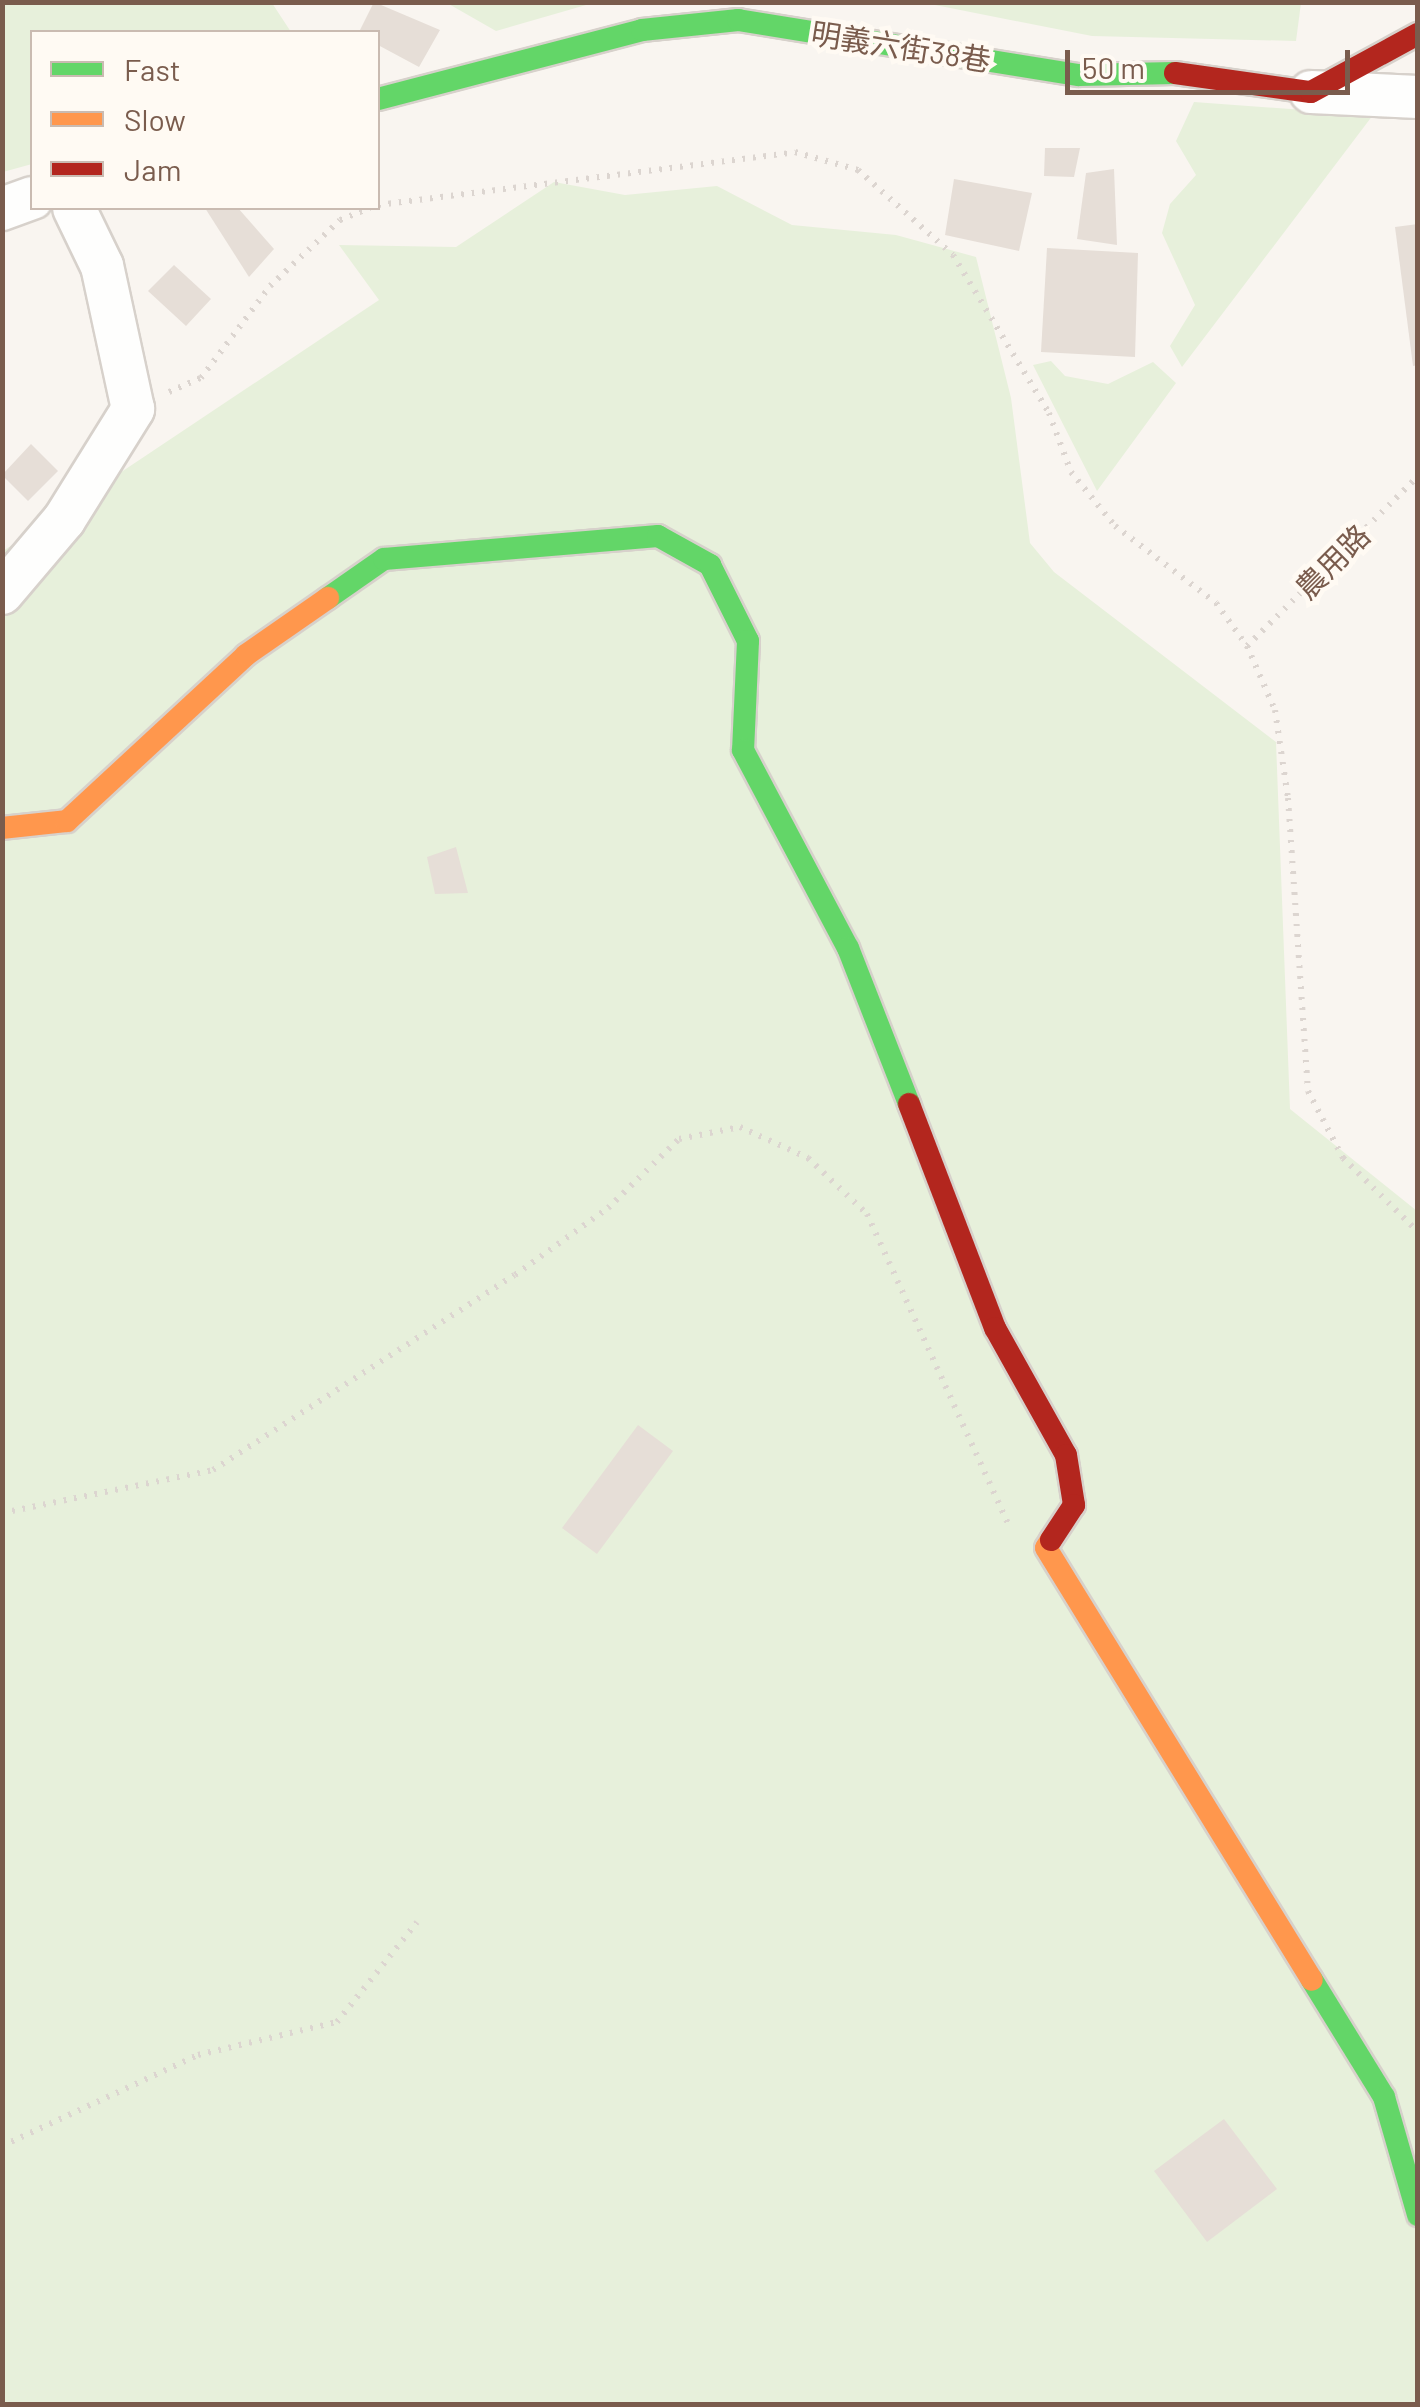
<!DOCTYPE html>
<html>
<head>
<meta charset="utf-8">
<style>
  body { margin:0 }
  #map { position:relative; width:1420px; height:2407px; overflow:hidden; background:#f9f5f0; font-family:Barlow,"Noto Sans TC",sans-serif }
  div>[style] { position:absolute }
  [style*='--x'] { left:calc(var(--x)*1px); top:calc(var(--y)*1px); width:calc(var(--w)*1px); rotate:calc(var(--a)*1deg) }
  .green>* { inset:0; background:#e7f0db }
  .building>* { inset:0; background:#e6ded7 }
  .path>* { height:6px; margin-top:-3px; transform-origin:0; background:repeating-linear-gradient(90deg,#dcd5d0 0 2.5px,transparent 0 10.5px) }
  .roads { filter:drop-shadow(2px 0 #d7d1cb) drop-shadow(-2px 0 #d7d1cb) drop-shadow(0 2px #d7d1cb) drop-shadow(0 -2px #d7d1cb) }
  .street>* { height:42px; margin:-21px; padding:0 21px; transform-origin:21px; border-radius:21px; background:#fefefd }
  .fast>* { height:22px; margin:-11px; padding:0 11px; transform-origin:11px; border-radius:11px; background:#63d668 }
  .slow>* { height:22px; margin:-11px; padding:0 11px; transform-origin:11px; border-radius:11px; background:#ff974d }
  .jam>* { height:22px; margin:-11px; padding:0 11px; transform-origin:11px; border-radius:11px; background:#b3261e }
  span { translate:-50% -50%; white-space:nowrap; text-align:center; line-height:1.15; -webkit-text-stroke:9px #fffaf3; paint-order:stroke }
  .street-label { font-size:30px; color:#7a5c4d }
  .frame { position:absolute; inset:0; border:5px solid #7a5c4d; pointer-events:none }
  .legend { position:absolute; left:30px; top:30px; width:350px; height:180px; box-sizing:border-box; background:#fffaf3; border:2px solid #cabbb1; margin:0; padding:12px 18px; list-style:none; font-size:30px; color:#7a5c4d }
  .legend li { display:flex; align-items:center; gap:20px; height:50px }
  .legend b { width:50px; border:2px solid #cabbb1 }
  .scale { position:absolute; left:1065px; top:50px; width:285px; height:45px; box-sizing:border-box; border:5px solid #7a5c4d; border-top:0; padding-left:12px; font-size:30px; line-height:35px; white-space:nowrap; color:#7a5c4d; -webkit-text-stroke:8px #fffaf3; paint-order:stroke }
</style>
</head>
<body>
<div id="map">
  <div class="green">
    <i style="clip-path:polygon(3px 2px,272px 3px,291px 32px,32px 32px,32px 164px,3px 172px)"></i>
    <i style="clip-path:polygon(447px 3px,593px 3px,496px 31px)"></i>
    <i style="clip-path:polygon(925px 3px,1301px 2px,1301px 3px,1296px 41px,1092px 36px)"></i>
    <i style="clip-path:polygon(1194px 102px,1373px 115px,1182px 367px,1170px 346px,1195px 305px,1162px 233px,1170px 204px,1196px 175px,1176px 141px)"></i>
    <i style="clip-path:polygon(554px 182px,625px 195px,717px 186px,792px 225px,896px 235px,976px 257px,1011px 398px,1030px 543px,1054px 572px,1276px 742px,1290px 1109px,1417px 1211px,1417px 2404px,3px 2404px,3px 551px,379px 300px,339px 245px,456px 247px)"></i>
    <i style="clip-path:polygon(1051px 361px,1065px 376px,1108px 384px,1153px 362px,1176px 383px,1097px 491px,1033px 365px)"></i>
  </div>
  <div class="building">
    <i style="clip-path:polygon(374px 2px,440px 30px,419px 67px,378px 45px,378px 32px,359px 32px)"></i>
    <i style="clip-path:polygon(1045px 148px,1080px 148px,1074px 177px,1044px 176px)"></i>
    <i style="clip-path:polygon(1114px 169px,1117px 245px,1077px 239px,1086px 173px)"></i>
    <i style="clip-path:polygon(954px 179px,1032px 193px,1019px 251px,945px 235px)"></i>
    <i style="clip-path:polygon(205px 208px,238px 208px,274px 249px,249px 277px)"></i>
    <i style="clip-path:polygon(1418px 224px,1418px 365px,1413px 366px,1395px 227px)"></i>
    <i style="clip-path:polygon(1047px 248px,1138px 253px,1135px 357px,1041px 352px)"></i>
    <i style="clip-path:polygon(174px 265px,211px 299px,186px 326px,148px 291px)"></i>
    <i style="clip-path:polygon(31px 444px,58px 471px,28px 501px,2px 475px)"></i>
    <i style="clip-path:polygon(456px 847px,468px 893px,435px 894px,427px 857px)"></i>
    <i style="clip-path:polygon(638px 1425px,673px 1451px,597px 1554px,562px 1528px)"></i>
    <i style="clip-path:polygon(1224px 2119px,1277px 2189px,1207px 2242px,1154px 2171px)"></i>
  </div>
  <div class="path">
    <i style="--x:378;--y:205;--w:420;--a:-7.2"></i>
    <i style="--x:795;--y:152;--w:66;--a:15.9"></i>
    <i style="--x:858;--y:170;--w:127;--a:41.8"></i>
    <i style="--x:953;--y:255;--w:185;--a:58.7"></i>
    <i style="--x:1049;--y:413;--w:63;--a:69.6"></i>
    <i style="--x:1071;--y:472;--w:70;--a:50.8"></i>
    <i style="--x:1115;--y:526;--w:127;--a:37.3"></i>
    <i style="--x:1216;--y:603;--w:53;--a:54.2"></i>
    <i style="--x:1247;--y:646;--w:70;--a:66.4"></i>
    <i style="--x:1275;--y:710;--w:89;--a:81.6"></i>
    <i style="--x:1288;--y:798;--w:294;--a:86.1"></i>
    <i style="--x:1308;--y:1091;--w:76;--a:62.4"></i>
    <i style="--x:1343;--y:1158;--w:105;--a:44.6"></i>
    <i style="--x:169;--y:392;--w:35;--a:-24"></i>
    <i style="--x:201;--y:378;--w:115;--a:-53.1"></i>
    <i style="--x:270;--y:286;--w:96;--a:-43.3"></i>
    <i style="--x:340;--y:220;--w:32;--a:-22"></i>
    <i style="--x:1247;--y:646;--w:241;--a:-44.8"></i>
    <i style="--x:2;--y:1513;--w:215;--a:-11.5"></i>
    <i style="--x:213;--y:1470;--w:359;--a:-32.9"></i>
    <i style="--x:515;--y:1275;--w:115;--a:-35.8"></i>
    <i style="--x:608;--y:1208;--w:99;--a:-44.2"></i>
    <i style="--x:679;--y:1139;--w:62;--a:-11.1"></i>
    <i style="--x:740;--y:1127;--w:75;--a:24.5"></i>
    <i style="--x:808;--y:1158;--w:81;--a:43.5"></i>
    <i style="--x:867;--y:1214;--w:340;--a:65.5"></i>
    <i style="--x:2;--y:2146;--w:216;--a:-24.9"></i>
    <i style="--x:198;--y:2055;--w:143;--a:-13.4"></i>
    <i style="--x:337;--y:2022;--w:128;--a:-51.3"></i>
  </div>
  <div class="roads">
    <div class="street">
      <i style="--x:1311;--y:92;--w:107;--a:2.7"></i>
      <i style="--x:2;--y:209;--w:32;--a:-20"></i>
      <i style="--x:2;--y:593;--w:96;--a:-49.7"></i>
      <i style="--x:64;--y:520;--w:131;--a:-58.1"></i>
      <i style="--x:133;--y:409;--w:146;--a:-102.2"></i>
      <i style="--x:102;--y:266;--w:64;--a:-115.8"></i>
    </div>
    <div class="fast">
      <i style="--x:378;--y:99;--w:273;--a:-14.6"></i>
      <i style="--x:642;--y:30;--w:97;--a:-5.9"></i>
      <i style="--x:738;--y:20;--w:345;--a:9.2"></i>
      <i style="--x:1079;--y:75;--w:96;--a:-1.2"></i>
      <i style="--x:328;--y:598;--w:68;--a:-34.9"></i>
      <i style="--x:384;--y:559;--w:275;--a:-4.8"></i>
      <i style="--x:658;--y:536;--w:60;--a:29.1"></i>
      <i style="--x:710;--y:565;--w:85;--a:63.4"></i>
      <i style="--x:748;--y:641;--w:109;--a:92.6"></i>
      <i style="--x:743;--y:750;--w:224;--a:62.1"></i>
      <i style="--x:848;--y:948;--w:168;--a:68.6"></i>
      <i style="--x:1312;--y:1980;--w:137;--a:58.4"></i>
      <i style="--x:1384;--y:2097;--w:123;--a:73.9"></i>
    </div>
    <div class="slow">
      <i style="--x:2;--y:828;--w:65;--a:-6.1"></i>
      <i style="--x:67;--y:821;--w:244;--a:-42.8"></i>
      <i style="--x:246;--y:655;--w:100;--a:-34.8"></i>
      <i style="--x:1051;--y:1540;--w:9;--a:122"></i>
      <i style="--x:1046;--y:1548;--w:507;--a:58.38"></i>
    </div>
    <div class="jam">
      <i style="--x:1175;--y:73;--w:137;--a:8"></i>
      <i style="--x:1311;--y:92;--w:122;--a:-28.5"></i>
      <i style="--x:909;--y:1104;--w:240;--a:69"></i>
      <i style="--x:995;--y:1328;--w:145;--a:60.8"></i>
      <i style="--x:1066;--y:1455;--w:51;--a:80.9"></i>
      <i style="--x:1074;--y:1505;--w:42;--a:123.3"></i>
    </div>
  </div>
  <div class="street-label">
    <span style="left:901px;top:46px;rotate:9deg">明義六街38巷</span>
    <span style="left:1332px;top:561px;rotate:-45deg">農用路</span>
  </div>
  <div class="frame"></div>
  <ul class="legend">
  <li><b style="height:12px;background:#63d668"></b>Fast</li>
  <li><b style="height:12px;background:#ff974d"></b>Slow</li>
  <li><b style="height:12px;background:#b3261e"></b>Jam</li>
  </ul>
  <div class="scale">50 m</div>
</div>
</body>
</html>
